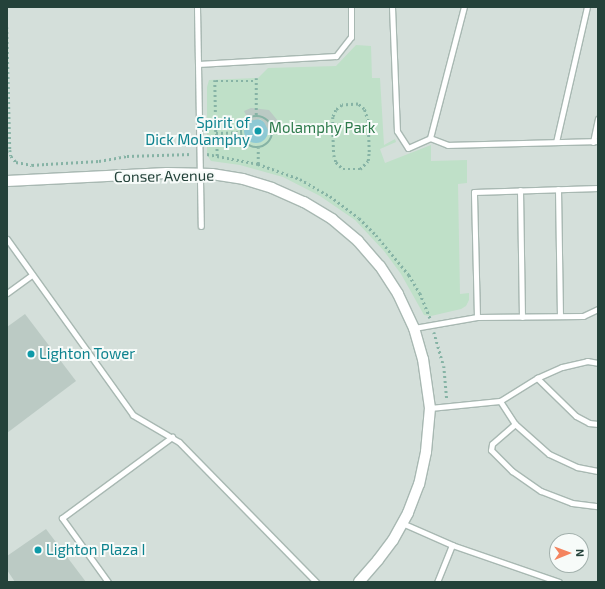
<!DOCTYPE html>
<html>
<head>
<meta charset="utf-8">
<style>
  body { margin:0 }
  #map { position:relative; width:605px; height:589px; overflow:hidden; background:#e6efeb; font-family:"Exo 2",sans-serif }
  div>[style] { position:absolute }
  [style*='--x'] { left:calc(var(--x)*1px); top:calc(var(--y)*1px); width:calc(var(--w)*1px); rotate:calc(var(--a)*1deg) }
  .built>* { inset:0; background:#d4dfda }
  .green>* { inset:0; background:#bfe0c8 }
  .water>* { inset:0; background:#8ec9d4 }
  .round { border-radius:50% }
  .building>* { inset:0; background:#bbcac4 }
  .path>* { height:2.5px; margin-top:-1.25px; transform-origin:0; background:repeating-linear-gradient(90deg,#86b3a5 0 2px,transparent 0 5px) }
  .path>.ring { margin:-1.25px; padding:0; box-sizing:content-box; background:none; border:2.5px solid #86b3a5; border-radius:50% }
  .roads { filter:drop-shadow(1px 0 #a8b8b2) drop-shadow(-1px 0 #a8b8b2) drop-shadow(0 1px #a8b8b2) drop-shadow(0 -1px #a8b8b2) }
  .lane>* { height:5px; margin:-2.5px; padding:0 2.5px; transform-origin:2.5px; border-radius:2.5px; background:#fff }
  .street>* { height:10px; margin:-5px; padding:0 5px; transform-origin:5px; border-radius:5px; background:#fff }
  .dots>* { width:11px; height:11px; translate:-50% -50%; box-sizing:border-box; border:2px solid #f7fbf9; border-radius:50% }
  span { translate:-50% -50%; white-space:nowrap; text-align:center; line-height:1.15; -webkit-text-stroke:4px #f7fbf9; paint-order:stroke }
  .culture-label { font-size:15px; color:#0d838f }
  .right { translate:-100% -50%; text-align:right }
  .left { translate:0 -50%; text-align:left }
  .park-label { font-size:15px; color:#2d7a4b }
  .street-label { font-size:15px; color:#24423a }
  .frame { position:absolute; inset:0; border:8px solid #24423a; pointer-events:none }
  .north { position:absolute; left:549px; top:533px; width:40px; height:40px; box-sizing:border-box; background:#f7fbf9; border:1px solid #a3b1ad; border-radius:50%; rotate:89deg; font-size:11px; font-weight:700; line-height:16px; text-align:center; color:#24423a }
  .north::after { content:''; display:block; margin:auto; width:14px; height:18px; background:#f4845f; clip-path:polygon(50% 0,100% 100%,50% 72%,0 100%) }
</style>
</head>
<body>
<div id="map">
  <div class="built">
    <i style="clip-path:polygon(evenodd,7px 7px,598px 7px,598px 582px,7px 582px,7px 7px,557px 541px,581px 541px,581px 565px,557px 565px,557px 541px)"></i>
  </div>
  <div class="green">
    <i style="clip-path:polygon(356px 45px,371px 46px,372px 78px,380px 78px,384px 145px,395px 139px,396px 142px,380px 149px,385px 163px,431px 145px,431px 161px,467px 160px,467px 183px,458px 184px,460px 294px,469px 293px,469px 300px,466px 306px,461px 309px,431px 316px,424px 315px,401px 274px,384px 251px,355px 220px,320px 196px,283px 177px,240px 165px,211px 161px,207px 155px,207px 87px,209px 80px,258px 78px,268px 68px,336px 66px)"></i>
  </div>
  <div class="water">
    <i class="round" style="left:244px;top:119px;width:24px;height:24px"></i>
  </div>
  <div class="building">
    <i style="clip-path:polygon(251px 108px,269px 110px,278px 121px,280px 128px,268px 130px,264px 122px,260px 119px,249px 121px,244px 111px)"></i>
    <i style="clip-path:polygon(25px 314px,76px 381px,7px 433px,7px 327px)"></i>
    <i style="clip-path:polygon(46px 529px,86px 582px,15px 582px,7px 570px,7px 556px)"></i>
  </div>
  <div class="path">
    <i style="--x:7;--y:27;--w:123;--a:88.6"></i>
    <i style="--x:10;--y:150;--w:6;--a:81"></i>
    <i style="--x:11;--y:156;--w:8;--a:50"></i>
    <i style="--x:16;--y:162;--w:16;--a:11"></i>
    <i style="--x:32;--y:165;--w:14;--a:-4"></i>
    <i style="--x:46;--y:164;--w:53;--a:-3.2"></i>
    <i style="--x:99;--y:161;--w:28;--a:-10"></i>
    <i style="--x:127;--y:156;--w:65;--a:-1.8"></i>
    <i style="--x:215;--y:80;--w:53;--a:88.9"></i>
    <i style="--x:216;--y:81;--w:40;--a:0"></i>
    <i style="--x:256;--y:115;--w:37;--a:-90"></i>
    <i class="ring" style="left:241px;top:116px;width:29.5px;height:29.5px"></i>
    <i style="--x:273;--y:131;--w:60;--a:-1"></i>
    <i style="--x:333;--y:130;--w:25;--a:88"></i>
    <i style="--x:334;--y:155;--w:7;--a:74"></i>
    <i style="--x:336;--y:162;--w:10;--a:45"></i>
    <i style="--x:343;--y:169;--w:17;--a:0"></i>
    <i style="--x:360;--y:169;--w:11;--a:-45"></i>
    <i style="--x:368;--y:161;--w:9;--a:-84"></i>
    <i style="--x:369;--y:152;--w:31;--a:-92"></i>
    <i style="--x:368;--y:121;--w:13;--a:-108"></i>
    <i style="--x:364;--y:109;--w:8;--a:-140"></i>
    <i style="--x:358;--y:104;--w:16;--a:176"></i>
    <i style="--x:342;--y:105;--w:8;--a:140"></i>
    <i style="--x:336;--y:110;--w:8;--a:113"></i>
    <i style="--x:333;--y:117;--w:13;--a:90"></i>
    <i style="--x:207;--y:154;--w:10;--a:11"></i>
    <i style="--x:217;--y:156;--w:23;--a:-92"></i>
    <i style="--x:216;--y:133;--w:25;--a:-2"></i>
    <i style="--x:217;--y:156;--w:42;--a:11"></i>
    <i style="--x:258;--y:164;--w:16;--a:-90"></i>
    <i style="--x:258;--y:164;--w:45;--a:19.7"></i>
    <i style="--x:300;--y:179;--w:34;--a:30"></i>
    <i style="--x:330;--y:196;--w:36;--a:37"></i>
    <i style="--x:359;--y:218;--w:24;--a:45"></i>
    <i style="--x:376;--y:235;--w:52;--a:50.5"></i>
    <i style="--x:409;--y:275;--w:21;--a:59"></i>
    <i style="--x:420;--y:293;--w:27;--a:68"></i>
    <i style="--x:434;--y:332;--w:35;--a:74"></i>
    <i style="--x:444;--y:366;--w:32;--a:85"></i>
  </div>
  <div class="roads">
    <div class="lane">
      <i style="--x:197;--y:7;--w:219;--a:89"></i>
      <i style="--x:392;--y:7;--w:124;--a:87.7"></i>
      <i style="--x:397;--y:131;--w:20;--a:57"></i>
      <i style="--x:408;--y:148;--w:24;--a:-24"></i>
      <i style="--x:430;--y:138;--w:19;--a:21"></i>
      <i style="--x:448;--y:145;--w:150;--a:-1.5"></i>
      <i style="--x:198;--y:64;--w:138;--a:-3.3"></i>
      <i style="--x:336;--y:56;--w:24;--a:-52"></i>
      <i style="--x:351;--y:37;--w:30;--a:-90"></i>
      <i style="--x:430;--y:138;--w:135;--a:-75.5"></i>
      <i style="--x:556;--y:142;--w:139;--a:-77.1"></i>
      <i style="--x:593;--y:142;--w:24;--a:-78"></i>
      <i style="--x:558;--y:189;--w:127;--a:89.1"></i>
      <i style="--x:520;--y:190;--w:127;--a:89.1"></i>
      <i style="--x:7;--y:239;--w:216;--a:54.4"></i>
      <i style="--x:133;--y:415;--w:53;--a:30.4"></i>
      <i style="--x:179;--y:442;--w:196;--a:45.6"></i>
      <i style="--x:7;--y:293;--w:31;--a:-36"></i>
      <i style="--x:477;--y:317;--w:125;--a:-91.4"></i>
      <i style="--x:474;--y:192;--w:124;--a:-1.8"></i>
      <i style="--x:414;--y:328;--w:64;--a:-9.9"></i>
      <i style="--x:477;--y:317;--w:106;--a:-0.5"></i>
      <i style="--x:583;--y:316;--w:17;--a:-25"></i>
      <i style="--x:537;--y:378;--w:54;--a:44.3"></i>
      <i style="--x:576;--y:416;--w:15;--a:28"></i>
      <i style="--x:589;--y:423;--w:9;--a:6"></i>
      <i style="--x:500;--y:401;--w:27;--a:57"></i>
      <i style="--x:515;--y:424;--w:30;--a:139"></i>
      <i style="--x:492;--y:444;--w:6;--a:99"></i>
      <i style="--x:491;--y:450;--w:30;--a:45"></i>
      <i style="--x:512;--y:471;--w:35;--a:35"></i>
      <i style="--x:541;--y:491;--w:33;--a:21"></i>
      <i style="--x:572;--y:503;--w:26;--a:7"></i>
      <i style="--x:430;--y:408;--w:70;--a:-5.7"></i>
      <i style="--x:500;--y:401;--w:44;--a:-31.9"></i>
      <i style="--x:537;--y:378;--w:27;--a:-24"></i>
      <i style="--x:562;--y:367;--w:26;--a:-13"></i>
      <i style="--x:587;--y:361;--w:11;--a:10"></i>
      <i style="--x:515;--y:424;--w:45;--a:41.4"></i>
      <i style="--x:549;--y:454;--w:31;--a:25"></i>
      <i style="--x:577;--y:467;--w:21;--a:11"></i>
      <i style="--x:402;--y:523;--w:55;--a:23.7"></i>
      <i style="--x:452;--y:545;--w:40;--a:112"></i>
      <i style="--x:452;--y:545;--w:113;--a:19.1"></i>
      <i style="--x:108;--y:582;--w:79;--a:-125.7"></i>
      <i style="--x:62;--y:518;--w:137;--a:-36.4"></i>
    </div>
    <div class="street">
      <i style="--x:7;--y:181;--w:160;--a:-2.9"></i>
      <i style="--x:167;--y:173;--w:45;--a:1.3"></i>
      <i style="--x:212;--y:174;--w:31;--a:9"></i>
      <i style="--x:243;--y:179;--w:30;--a:17"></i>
      <i style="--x:272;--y:188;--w:35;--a:24"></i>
      <i style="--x:304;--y:202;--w:33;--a:31"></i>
      <i style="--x:332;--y:219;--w:34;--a:40"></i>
      <i style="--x:358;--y:241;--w:33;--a:49"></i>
      <i style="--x:380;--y:266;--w:33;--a:57"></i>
      <i style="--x:398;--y:294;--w:38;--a:65"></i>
      <i style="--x:414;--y:328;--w:32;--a:74"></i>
      <i style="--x:423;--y:359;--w:49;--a:81.9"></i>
      <i style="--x:430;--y:408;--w:44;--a:95.2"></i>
      <i style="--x:426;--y:452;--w:33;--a:102"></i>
      <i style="--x:419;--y:484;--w:31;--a:111"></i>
      <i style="--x:408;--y:513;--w:31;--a:119"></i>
      <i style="--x:393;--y:540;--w:25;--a:127"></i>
      <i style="--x:378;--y:560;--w:29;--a:131"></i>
    </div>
  </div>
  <div class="dots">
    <i style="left:258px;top:131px;background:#0f9aa8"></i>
    <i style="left:31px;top:354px;background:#0f9aa8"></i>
    <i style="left:38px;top:550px;background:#0f9aa8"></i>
  </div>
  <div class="culture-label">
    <span class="right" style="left:250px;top:131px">Spirit of<br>Dick Molamphy</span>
    <span class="left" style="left:39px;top:354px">Lighton Tower</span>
    <span class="left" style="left:46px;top:550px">Lighton Plaza I</span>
  </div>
  <div class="park-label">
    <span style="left:322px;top:128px">Molamphy Park</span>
  </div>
  <div class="street-label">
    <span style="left:164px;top:176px;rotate:-1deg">Conser Avenue</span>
  </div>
  <div class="frame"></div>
  <div class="north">N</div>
</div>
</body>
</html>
